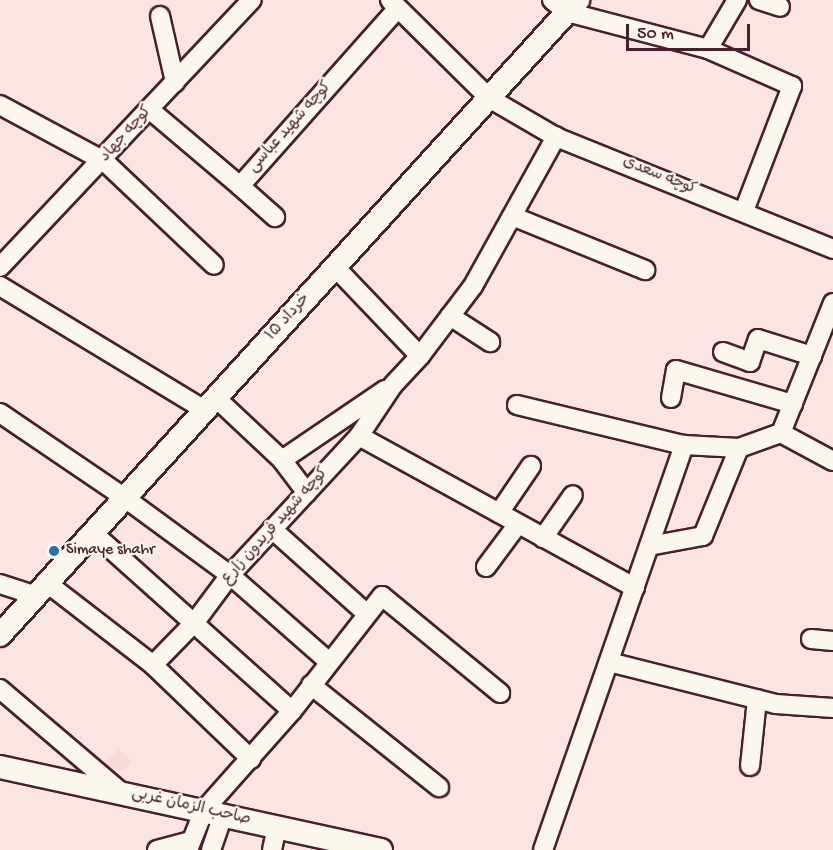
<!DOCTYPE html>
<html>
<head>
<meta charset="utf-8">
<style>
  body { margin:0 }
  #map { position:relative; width:833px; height:850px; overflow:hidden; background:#fae5e2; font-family:"Gochi Hand","Playpen Sans Arabic",sans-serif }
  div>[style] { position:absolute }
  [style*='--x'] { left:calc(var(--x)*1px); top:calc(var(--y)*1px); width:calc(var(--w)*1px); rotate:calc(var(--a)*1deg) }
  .built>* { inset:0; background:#f9d9db }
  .roads { filter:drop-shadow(2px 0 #4a1f2b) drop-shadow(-2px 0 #4a1f2b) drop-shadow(0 2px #4a1f2b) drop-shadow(0 -2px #4a1f2b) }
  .minor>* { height:18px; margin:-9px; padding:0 9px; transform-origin:9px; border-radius:9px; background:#fbf7ec }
  .major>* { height:22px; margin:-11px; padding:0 11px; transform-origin:11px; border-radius:11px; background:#fbf7ec }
  .dots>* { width:16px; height:16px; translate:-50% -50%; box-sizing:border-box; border:3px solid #fbf7ec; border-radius:50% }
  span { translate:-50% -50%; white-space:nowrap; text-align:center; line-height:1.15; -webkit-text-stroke:4.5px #fbf7ec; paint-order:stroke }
  .street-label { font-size:16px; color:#4a1f2b }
  .poi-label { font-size:16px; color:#4a1f2b }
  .left { translate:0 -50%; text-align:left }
  .scale { position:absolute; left:626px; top:24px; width:124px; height:27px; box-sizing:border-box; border:3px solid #4a1f2b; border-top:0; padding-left:8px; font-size:18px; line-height:21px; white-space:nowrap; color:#4a1f2b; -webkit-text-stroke:4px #fbf7ec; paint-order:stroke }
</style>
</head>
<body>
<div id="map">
  <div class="built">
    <i style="clip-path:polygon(118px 749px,132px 762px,122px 771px,103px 766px)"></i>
  </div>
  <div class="roads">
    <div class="minor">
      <i style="--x:390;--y:0;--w:139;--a:44.7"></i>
      <i style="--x:489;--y:98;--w:78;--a:30.2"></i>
      <i style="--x:556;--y:137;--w:299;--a:22"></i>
      <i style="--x:552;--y:0;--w:19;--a:39"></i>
      <i style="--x:567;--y:12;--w:146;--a:14.7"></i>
      <i style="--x:708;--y:49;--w:92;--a:23.8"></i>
      <i style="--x:792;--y:86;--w:134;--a:111"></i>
      <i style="--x:759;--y:0;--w:22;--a:18"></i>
      <i style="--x:160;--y:16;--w:68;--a:77.2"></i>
      <i style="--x:708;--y:49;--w:57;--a:-59.4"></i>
      <i style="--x:0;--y:105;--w:118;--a:28.3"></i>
      <i style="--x:104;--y:161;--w:151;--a:43.4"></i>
      <i style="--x:149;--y:109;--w:119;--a:40.2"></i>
      <i style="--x:240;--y:186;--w:238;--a:-48.4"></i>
      <i style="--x:240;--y:186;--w:47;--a:41.5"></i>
      <i style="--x:512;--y:216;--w:144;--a:22.1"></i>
      <i style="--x:0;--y:267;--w:367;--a:-46.7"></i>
      <i style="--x:335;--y:267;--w:123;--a:46.3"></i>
      <i style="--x:0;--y:286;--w:240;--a:31.2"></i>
      <i style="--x:450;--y:316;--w:48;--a:33"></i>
      <i style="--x:723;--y:352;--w:29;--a:20"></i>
      <i style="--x:750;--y:362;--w:24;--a:-71"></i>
      <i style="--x:758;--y:339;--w:57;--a:17.5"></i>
      <i style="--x:216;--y:398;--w:91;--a:43.2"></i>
      <i style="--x:282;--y:460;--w:41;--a:52.9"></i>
      <i style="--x:671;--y:398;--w:28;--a:-80"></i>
      <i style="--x:676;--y:370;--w:122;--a:16.2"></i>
      <i style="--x:517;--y:405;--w:172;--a:13.5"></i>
      <i style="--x:684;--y:445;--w:55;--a:3.1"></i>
      <i style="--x:739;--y:448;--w:45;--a:-19.7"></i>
      <i style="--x:781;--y:433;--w:140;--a:-68.2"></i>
      <i style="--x:0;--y:413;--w:151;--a:34.2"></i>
      <i style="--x:125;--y:498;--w:130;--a:36.3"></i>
      <i style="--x:230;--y:575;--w:132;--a:41.3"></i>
      <i style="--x:781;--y:433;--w:59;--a:28.3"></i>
      <i style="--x:359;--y:436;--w:315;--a:28.8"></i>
      <i style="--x:282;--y:460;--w:125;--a:-34.2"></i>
      <i style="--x:499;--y:513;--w:57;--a:-55.8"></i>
      <i style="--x:272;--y:529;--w:126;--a:41.8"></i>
      <i style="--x:93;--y:533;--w:267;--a:41.8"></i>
      <i style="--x:543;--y:538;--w:52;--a:-55.1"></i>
      <i style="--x:649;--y:546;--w:55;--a:-10.5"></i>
      <i style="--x:703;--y:536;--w:95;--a:-67.8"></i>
      <i style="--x:486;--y:567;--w:54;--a:-53.3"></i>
      <i style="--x:47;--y:583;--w:134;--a:37.7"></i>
      <i style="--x:153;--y:665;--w:136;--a:43.8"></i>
      <i style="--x:0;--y:584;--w:38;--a:18"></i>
      <i style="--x:811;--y:639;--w:22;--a:5"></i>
      <i style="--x:609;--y:662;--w:172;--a:14.1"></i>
      <i style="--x:776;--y:704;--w:57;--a:4"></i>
      <i style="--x:153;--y:665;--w:60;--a:-45.7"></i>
      <i style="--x:195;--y:622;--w:59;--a:-53.3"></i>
      <i style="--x:230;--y:575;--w:190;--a:-47.1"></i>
      <i style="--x:359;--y:436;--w:61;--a:-56.3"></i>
      <i style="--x:393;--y:385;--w:40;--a:-47"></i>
      <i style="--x:420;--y:356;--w:88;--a:-52.9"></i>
      <i style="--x:473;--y:286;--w:171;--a:-60.9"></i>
      <i style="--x:311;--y:685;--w:164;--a:38.6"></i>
      <i style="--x:0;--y:689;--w:159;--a:40.4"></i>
      <i style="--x:750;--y:766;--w:67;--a:-84"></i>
      <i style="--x:157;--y:850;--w:35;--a:-15"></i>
      <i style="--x:188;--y:850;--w:43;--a:-68.2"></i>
      <i style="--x:204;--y:810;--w:132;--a:-48.4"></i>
      <i style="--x:292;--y:711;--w:146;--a:-52"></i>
      <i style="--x:382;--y:596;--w:153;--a:39.4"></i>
      <i style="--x:211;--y:850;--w:37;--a:-71"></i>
      <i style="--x:272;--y:850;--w:24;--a:-78"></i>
      <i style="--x:543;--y:850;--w:429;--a:-70.8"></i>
    </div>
    <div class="major">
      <i style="--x:0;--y:635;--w:859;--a:-47.69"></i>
      <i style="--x:0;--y:767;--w:390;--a:12.3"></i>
    </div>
  </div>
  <div class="dots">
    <i style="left:54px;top:551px;background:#1f6fb2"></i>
  </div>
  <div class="street-label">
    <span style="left:291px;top:128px;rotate:-48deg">کوچه شهید عباسی</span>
    <span style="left:127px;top:135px;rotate:-48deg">کوچه جهاد</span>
    <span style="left:659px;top:177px;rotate:22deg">کوچه سعدی</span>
    <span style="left:289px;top:318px;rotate:-48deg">۱۵ خرداد</span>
    <span style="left:276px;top:527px;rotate:-48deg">کوچه شهید فریدون زارع</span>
    <span style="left:191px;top:808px;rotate:13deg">صاحب الزمان غربی</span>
  </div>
  <div class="poi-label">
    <span class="left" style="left:66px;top:551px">Simaye shahr</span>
  </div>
  <div class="scale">50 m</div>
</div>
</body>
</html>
